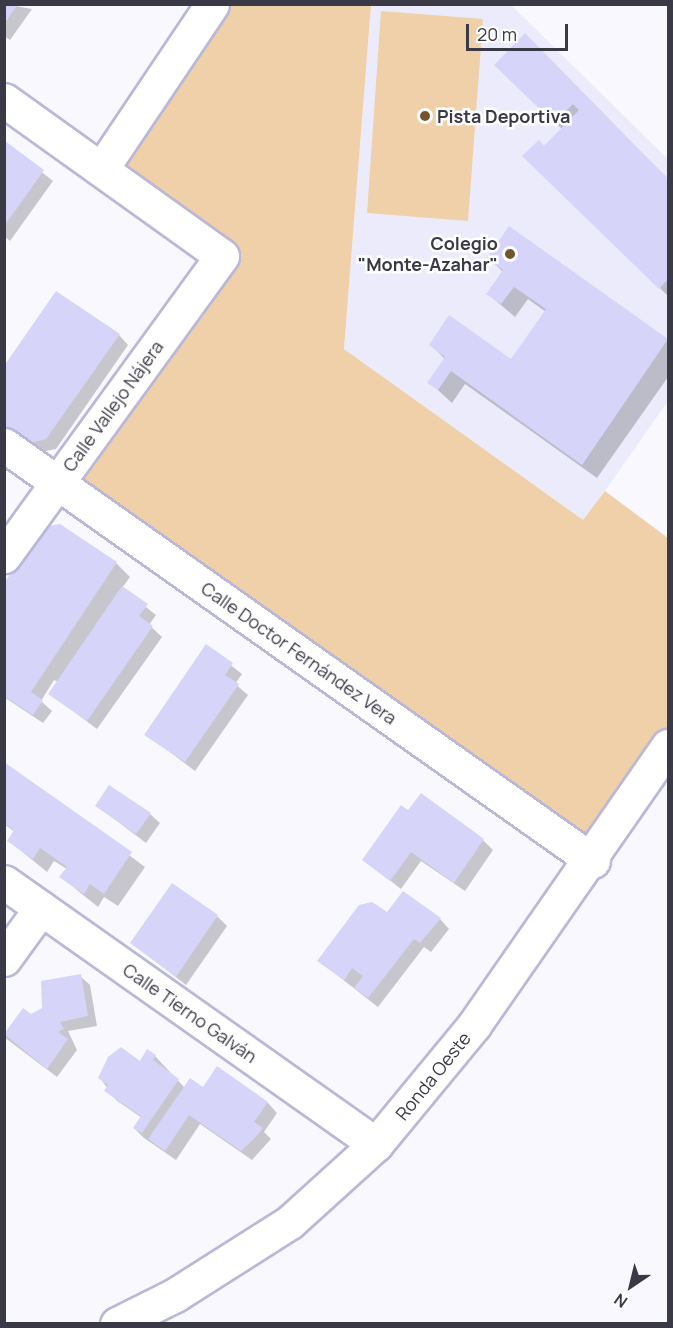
<!DOCTYPE html>
<html>
<head>
<meta charset="utf-8">
<style>
  body { margin:0 }
  #map { position:relative; width:673px; height:1328px; overflow:hidden; background:#f9f8ff; font-family:Manrope,sans-serif }
  div>[style] { position:absolute }
  [style*='--x'] { left:calc(var(--x)*1px); top:calc(var(--y)*1px); width:calc(var(--w)*1px); rotate:calc(var(--a)*1deg) }
  .built>* { inset:0; background:#ecebfc }
  .green>* { inset:0; background:#f0d0a9 }
  .shadow>* { inset:0; background:#0003 }
  .building>* { inset:0; background:#d7d4fa }
  .roads { filter:drop-shadow(2px 0 #bab8d7) drop-shadow(-2px 0 #bab8d7) drop-shadow(0 2px #bab8d7) drop-shadow(0 -2px #bab8d7) }
  .minor>* { height:33px; margin:-16.5px; padding:0 16.5px; transform-origin:16.5px; border-radius:16.5px; background:#fff }
  .dots>* { width:16px; height:16px; translate:-50% -50%; box-sizing:border-box; border:3px solid #fff; border-radius:50% }
  span { translate:-50% -50%; white-space:nowrap; text-align:center; line-height:1.15; -webkit-text-stroke:5px #fff; paint-order:stroke }
  .poi-label { font-size:18px; color:#3a3946; font-weight:700 }
  .left { translate:0 -50%; text-align:left }
  .right { translate:-100% -50%; text-align:right }
  .street-label { font-size:18px; color:#3a3946 }
  .frame { position:absolute; inset:0; border:6px solid #3a3946; pointer-events:none }
  .north { position:absolute; left:601px; top:1256px; width:60px; height:60px; -webkit-text-stroke:4px #fff; paint-order:stroke; rotate:215deg; font-size:16px; font-weight:700; line-height:24px; text-align:center; color:#3a3946 }
  .north::after { content:''; display:block; margin:auto; width:21px; height:27px; background:#3a3946; clip-path:polygon(50% 0,100% 100%,50% 72%,0 100%) }
  .scale { position:absolute; left:466px; top:24px; width:102px; height:27px; box-sizing:border-box; border:3px solid #3a3946; border-top:0; padding-left:8px; font-size:18px; line-height:21px; white-space:nowrap; color:#3a3946; -webkit-text-stroke:4px #fff; paint-order:stroke }
</style>
</head>
<body>
<div id="map">
  <div class="built">
    <i style="clip-path:polygon(371px 5px,511px 5px,668px 159px,668px 401px,584px 521px,344px 349px)"></i>
  </div>
  <div class="green">
    <i style="clip-path:polygon(212px 5px,371px 5px,344px 349px,583px 520px,605px 491px,668px 538px,668px 746px,593px 861px,57px 482px,221px 256px,102px 168px)"></i>
    <i style="clip-path:polygon(381px 11px,483px 19px,468px 221px,367px 213px)"></i>
  </div>
  <div class="shadow">
    <i style="clip-path:polygon(4px 4px,32px 9px,10px 40px,4px 36px)"></i>
    <i style="clip-path:polygon(525px 35px,668px 179px,668px 296px,538px 170px,544px 148px,562px 129px,496px 65px)"></i>
    <i style="clip-path:polygon(5px 143px,53px 181px,10px 241px,4px 236px)"></i>
    <i style="clip-path:polygon(510px 228px,668px 341px,668px 377px,597px 478px,465px 384px,452px 403px,429px 382px,445px 359px,431px 345px,512px 361px,546px 312px,528px 299px,515px 317px,488px 294px,503px 272px,489px 258px)"></i>
    <i style="clip-path:polygon(119px 335px,128px 345px,56px 449px,41px 452px,4px 427px,4px 369px)"></i>
    <i style="clip-path:polygon(116px 563px,130px 577px,122px 588px,156px 615px,149px 625px,162px 637px,97px 729px,50px 694px,58px 682px,54px 680px,41px 701px,52px 711px,43px 723px,4px 697px,4px 586px)"></i>
    <i style="clip-path:polygon(206px 646px,242px 674px,235px 684px,248px 695px,195px 771px,146px 734px)"></i>
    <i style="clip-path:polygon(4px 763px,145px 867px,118px 906px,104px 897px,98px 907px,61px 877px,67px 869px,54px 861px,47px 872px,9px 841px,15px 832px,4px 824px)"></i>
    <i style="clip-path:polygon(97px 806px,150px 814px,160px 823px,146px 843px)"></i>
    <i style="clip-path:polygon(408px 812px,483px 840px,493px 850px,465px 891px,421px 861px,401px 889px,364px 860px)"></i>
    <i style="clip-path:polygon(387px 914px,440px 919px,449px 929px,431px 952px,424px 947px,378px 1007px,319px 961px)"></i>
    <i style="clip-path:polygon(217px 916px,227px 926px,186px 985px,132px 943px)"></i>
    <i style="clip-path:polygon(80px 976px,90px 985px,97px 1026px,68px 1031px,77px 1050px,57px 1077px,4px 1037px,24px 1010px,31px 1016px,44px 1009px)"></i>
    <i style="clip-path:polygon(155px 1056px,185px 1088px,204px 1089px,218px 1068px,268px 1103px,277px 1113px,264px 1132px,271px 1139px,252px 1160px,200px 1124px,176px 1160px,144px 1138px,134px 1128px,142px 1118px,116px 1100px,100px 1078px)"></i>
  </div>
  <div class="building">
    <i style="clip-path:polygon(4px 4px,18px 4px,4px 24px)"></i>
    <i style="clip-path:polygon(525px 33px,668px 179px,668px 279px,659px 289px,522px 156px,539px 140px,544px 146px,579px 110px,573px 104px,554px 123px,494px 65px)"></i>
    <i style="clip-path:polygon(5px 141px,44px 170px,5px 225px)"></i>
    <i style="clip-path:polygon(509px 226px,668px 339px,582px 465px,451px 371px,438px 390px,427px 383px,445px 357px,429px 345px,449px 315px,511px 359px,546px 309px,514px 287px,501px 304px,486px 294px,503px 270px,487px 258px)"></i>
    <i style="clip-path:polygon(56px 291px,120px 334px,46px 439px,30px 443px,4px 425px,4px 366px)"></i>
    <i style="clip-path:polygon(60px 524px,117px 562px,31px 692px,43px 700px,33px 715px,4px 696px,4px 583px,43px 527px)"></i>
    <i style="clip-path:polygon(122px 586px,148px 604px,139px 616px,153px 626px,87px 721px,48px 694px)"></i>
    <i style="clip-path:polygon(206px 644px,233px 663px,225px 675px,239px 684px,185px 762px,144px 735px)"></i>
    <i style="clip-path:polygon(4px 762px,132px 852px,104px 894px,90px 884px,84px 894px,59px 877px,67px 867px,40px 848px,33px 859px,7px 841px,14px 830px,4px 823px)"></i>
    <i style="clip-path:polygon(109px 785px,151px 813px,136px 834px,95px 806px)"></i>
    <i style="clip-path:polygon(421px 793px,484px 839px,454px 883px,411px 852px,390px 881px,362px 860px,401px 805px,408px 810px)"></i>
    <i style="clip-path:polygon(172px 883px,218px 915px,176px 977px,130px 943px)"></i>
    <i style="clip-path:polygon(403px 891px,441px 918px,420px 943px,414px 939px,368px 998px,354px 988px,363px 976px,352px 968px,344px 980px,317px 961px,359px 905px,372px 902px,387px 912px)"></i>
    <i style="clip-path:polygon(81px 974px,88px 1016px,60px 1022px,64px 1029px,58px 1032px,68px 1039px,47px 1069px,4px 1034px,23px 1008px,31px 1014px,42px 1008px,41px 981px)"></i>
    <i style="clip-path:polygon(121px 1047px,140px 1061px,147px 1049px,156px 1055px,153px 1060px,179px 1079px,142px 1133px,133px 1128px,141px 1116px,104px 1091px,108px 1085px,98px 1078px,108px 1057px)"></i>
    <i style="clip-path:polygon(217px 1066px,268px 1102px,254px 1122px,263px 1128px,255px 1138px,241px 1151px,189px 1115px,165px 1151px,148px 1139px,190px 1078px,203px 1087px)"></i>
  </div>
  <div class="roads">
    <div class="minor">
      <i style="--x:4;--y:100;--w:268;--a:35.6"></i>
      <i style="--x:222;--y:256;--w:371;--a:126"></i>
      <i style="--x:102;--y:168;--w:197;--a:-56.1"></i>
      <i style="--x:4;--y:445;--w:721;--a:35.23"></i>
      <i style="--x:4;--y:882;--w:455;--a:35.2"></i>
      <i style="--x:4;--y:959;--w:63;--a:-54"></i>
      <i style="--x:117;--y:1324;--w:65;--a:-26.6"></i>
      <i style="--x:175;--y:1295;--w:136;--a:-32.4"></i>
      <i style="--x:290;--y:1222;--w:116;--a:-42.2"></i>
      <i style="--x:376;--y:1144;--w:154;--a:-50.5"></i>
      <i style="--x:474;--y:1025;--w:340;--a:-55.2"></i>
    </div>
  </div>
  <div class="dots">
    <i style="left:425px;top:116px;background:#75552b"></i>
    <i style="left:510px;top:254px;background:#75552b"></i>
  </div>
  <div class="poi-label">
    <span class="left" style="left:437px;top:116px">Pista Deportiva</span>
    <span class="right" style="left:498px;top:254px">Colegio<br>"Monte-Azahar"</span>
  </div>
  <div class="street-label">
    <span style="left:113px;top:406px;rotate:-54deg">Calle Vallejo Nájera</span>
    <span style="left:299px;top:653px;rotate:35deg">Calle Doctor Fernández Vera</span>
    <span style="left:190px;top:1013px;rotate:35deg">Calle Tierno Galván</span>
    <span style="left:433px;top:1076px;rotate:-51deg">Ronda Oeste</span>
  </div>
  <div class="frame"></div>
  <div class="north">N</div>
  <div class="scale">20 m</div>
</div>
</body>
</html>
